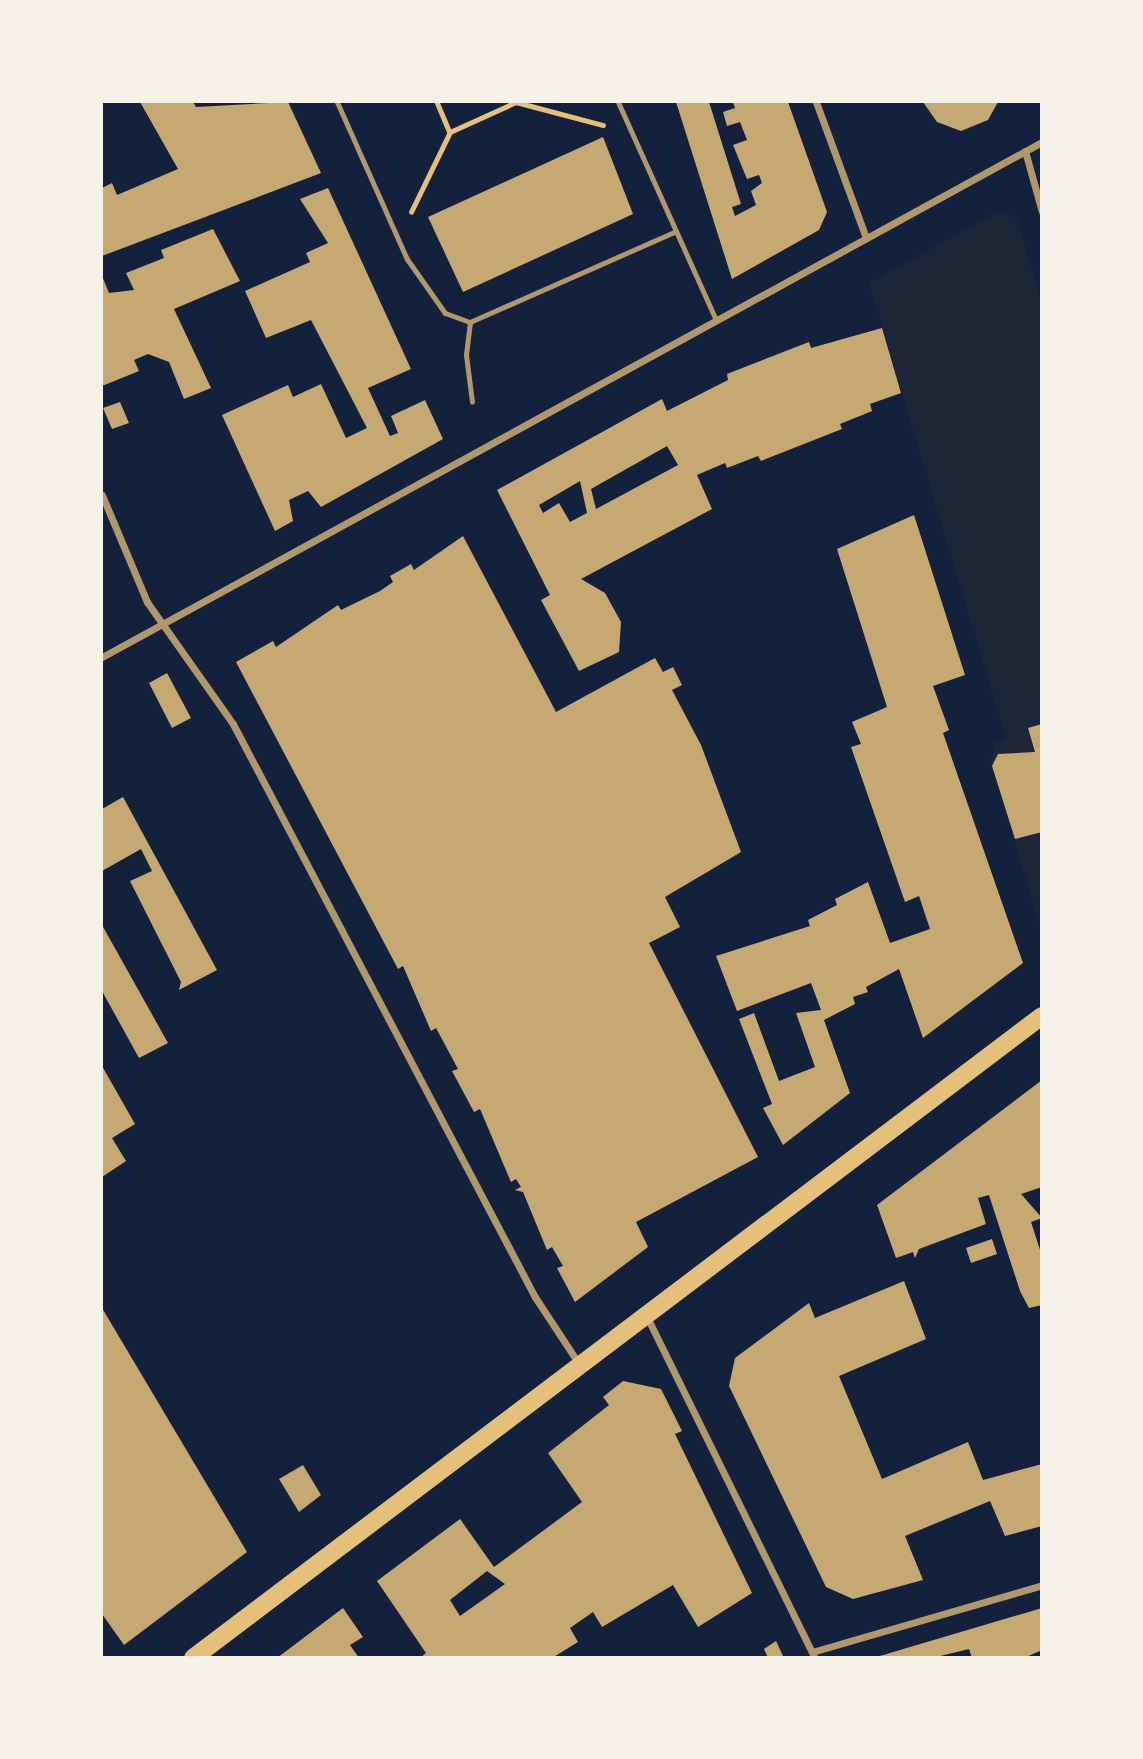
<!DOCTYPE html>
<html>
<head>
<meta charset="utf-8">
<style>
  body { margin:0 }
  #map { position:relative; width:1143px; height:1759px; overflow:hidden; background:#14213d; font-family:"Asap Condensed",sans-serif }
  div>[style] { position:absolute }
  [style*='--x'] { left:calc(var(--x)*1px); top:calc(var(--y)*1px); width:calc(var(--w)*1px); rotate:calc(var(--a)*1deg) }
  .green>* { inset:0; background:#1d2539 }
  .building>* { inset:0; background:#c6a872 }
  .path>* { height:4.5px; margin:-2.25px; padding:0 2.25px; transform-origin:2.25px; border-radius:2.25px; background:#e5c07b }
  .service>* { height:5px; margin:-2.5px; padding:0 2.5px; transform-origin:2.5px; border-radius:2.5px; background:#b1986c }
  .minor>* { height:7px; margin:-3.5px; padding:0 3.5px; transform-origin:3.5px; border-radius:3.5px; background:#b1986c }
  .primary>* { height:18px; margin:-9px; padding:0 9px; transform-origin:9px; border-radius:9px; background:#e5c07b }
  span { translate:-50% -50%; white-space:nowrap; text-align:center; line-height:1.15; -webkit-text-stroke:7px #f6f1e7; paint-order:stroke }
  .frame { position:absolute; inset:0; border:103px solid #f6f1e7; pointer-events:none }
</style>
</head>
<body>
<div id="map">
  <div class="green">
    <i style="clip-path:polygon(999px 211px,1017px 219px,1042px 304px,1041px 930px,991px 763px,995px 743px,1006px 738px,869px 283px)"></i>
  </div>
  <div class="building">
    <i style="clip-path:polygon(140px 102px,193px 102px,196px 107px,288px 102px,321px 173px,102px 256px,102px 188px,112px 183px,117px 195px,178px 169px)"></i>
    <i style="clip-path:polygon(676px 102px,709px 102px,741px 204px,732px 207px,735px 216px,756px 205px,751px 191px,762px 183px,759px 175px,747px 179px,733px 145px,747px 140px,740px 122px,727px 126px,723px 112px,735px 108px,733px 102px,788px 102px,827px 212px,819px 230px,732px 279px)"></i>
    <i style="clip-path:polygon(923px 102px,998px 102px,988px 120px,961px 131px,937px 122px)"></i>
    <i style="clip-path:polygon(603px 137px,633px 214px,463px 292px,428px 217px)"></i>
    <i style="clip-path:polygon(328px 188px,411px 369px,368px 388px,390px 436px,398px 433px,391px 416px,425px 400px,443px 439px,321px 507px,308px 491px,289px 500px,293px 521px,275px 531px,222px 415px,288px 385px,293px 397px,321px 384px,346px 438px,367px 428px,311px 320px,266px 338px,245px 291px,310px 262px,306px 253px,328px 243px,300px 199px)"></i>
    <i style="clip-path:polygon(213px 229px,240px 281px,174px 309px,211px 388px,184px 399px,169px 362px,148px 354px,134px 360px,139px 371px,102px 386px,102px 276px,109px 293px,134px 290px,126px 273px,164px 258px,161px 250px)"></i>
    <i style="clip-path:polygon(evenodd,882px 328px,901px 393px,870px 404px,872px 411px,840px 424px,842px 429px,761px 461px,758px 456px,727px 468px,725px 463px,697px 475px,712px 509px,581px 579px,605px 593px,621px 622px,619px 652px,579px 671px,541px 600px,550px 595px,497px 490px,662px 399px,667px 411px,728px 380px,727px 374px,809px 342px,811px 348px,882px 328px,667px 446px,678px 465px,596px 509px,591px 489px,667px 446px,882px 328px,580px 481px,587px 513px,570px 522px,559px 503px,543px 513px,539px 505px,580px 481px)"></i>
    <i style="clip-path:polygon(120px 402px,129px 423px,112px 429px,103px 408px)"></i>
    <i style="clip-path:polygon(914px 515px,965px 675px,933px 686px,949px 730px,943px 733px,1023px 963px,923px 1038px,899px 969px,866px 987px,868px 992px,853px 997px,855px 1004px,824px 1020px,850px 1093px,783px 1145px,763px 1108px,772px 1104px,739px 1019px,754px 1013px,779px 1081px,815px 1067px,796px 1013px,821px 1010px,811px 983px,737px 1011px,716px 956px,810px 926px,808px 920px,837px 905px,835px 899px,868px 882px,890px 943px,930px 929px,919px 896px,905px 902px,851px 747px,861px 744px,852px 722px,887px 707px,837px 549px)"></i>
    <i style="clip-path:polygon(463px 536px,556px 712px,655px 658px,663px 672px,673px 667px,682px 685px,672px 690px,701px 745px,741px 852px,665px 897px,680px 927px,649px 943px,758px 1157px,636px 1222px,648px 1247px,575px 1302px,557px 1268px,563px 1266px,552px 1247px,547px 1250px,523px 1192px,515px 1190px,521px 1187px,516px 1179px,511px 1182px,480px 1109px,474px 1112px,452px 1071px,458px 1069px,436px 1028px,431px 1031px,403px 966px,398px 969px,236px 662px,273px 641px,276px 647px,338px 605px,341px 610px,380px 591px,393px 582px,390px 576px,411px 564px,414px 570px)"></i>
    <i style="clip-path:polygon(167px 673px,191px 718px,172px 728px,149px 683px)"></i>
    <i style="clip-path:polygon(1042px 724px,1042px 832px,1015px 839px,992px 766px,998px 754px,1035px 752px,1028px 728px)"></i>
    <i style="clip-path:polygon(123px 797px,217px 970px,179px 990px,181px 982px,130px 881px,152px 871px,141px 849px,102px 871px,102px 809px)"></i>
    <i style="clip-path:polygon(102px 925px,168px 1043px,139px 1058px,102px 991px)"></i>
    <i style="clip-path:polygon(102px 1066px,135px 1124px,112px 1138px,126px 1161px,102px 1177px)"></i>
    <i style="clip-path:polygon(1042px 1080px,1042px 1187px,1021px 1194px,1042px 1218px,1031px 1222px,1042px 1256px,1042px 1305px,1029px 1308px,1020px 1291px,989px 1195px,978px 1198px,986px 1224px,919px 1249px,915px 1258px,913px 1252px,896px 1258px,877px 1205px)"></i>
    <i style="clip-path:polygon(992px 1239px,997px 1254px,971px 1263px,966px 1248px)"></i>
    <i style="clip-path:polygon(904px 1281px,926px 1339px,839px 1376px,882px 1479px,968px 1442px,983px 1480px,1042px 1464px,1042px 1526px,1005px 1536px,990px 1501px,905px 1536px,923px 1580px,853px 1599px,826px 1587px,729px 1386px,735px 1358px,809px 1303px,815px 1318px)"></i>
    <i style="clip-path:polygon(102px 1308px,247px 1552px,124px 1645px,102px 1614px)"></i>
    <i style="clip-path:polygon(evenodd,623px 1381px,661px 1389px,682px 1431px,675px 1434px,752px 1593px,698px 1627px,673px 1585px,602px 1627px,593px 1612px,570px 1628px,578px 1642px,552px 1658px,420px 1658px,426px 1653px,377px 1581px,460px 1519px,494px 1567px,582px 1502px,548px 1453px,609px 1405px,603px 1397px,623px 1381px,487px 1571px,505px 1584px,460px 1616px,450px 1600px,487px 1571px)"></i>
    <i style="clip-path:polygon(303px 1465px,321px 1495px,299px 1512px,279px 1479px)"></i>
    <i style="clip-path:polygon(343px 1608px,363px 1637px,350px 1645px,359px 1658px,277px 1658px)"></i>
    <i style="clip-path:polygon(1042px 1608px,1042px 1650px,1024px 1658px,972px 1658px,969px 1649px,932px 1658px,873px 1658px)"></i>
    <i style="clip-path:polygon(776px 1641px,784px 1658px,768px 1658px,764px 1649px)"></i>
  </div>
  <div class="path">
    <i style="--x:437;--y:102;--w:33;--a:67"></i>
    <i style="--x:516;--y:102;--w:90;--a:14.8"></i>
    <i style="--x:411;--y:212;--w:89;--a:-64"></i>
    <i style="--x:450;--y:132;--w:72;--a:-24.4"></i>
  </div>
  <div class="service">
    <i style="--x:337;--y:102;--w:172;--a:66"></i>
    <i style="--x:407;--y:259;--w:66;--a:54.9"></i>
    <i style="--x:445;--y:313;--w:27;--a:20"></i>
    <i style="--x:470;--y:322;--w:225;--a:-23.8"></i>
    <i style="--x:618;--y:102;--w:239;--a:65.8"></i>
    <i style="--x:470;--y:322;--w:33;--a:97"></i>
    <i style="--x:466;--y:355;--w:47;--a:82.7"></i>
  </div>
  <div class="minor">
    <i style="--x:816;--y:102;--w:145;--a:69.8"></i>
    <i style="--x:1025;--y:151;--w:63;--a:74.4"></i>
    <i style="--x:102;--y:495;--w:116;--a:67.2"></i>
    <i style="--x:147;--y:602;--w:149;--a:54.8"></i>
    <i style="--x:233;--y:724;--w:648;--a:62.21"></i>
    <i style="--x:535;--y:1297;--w:80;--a:56.7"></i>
    <i style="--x:102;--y:657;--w:1072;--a:-28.72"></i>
    <i style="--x:647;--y:1317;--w:380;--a:63.8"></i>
    <i style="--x:812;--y:1652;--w:240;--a:-16.2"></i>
  </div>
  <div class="primary">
    <i style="--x:193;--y:1658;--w:1064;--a:-37.1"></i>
  </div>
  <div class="frame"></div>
</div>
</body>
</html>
